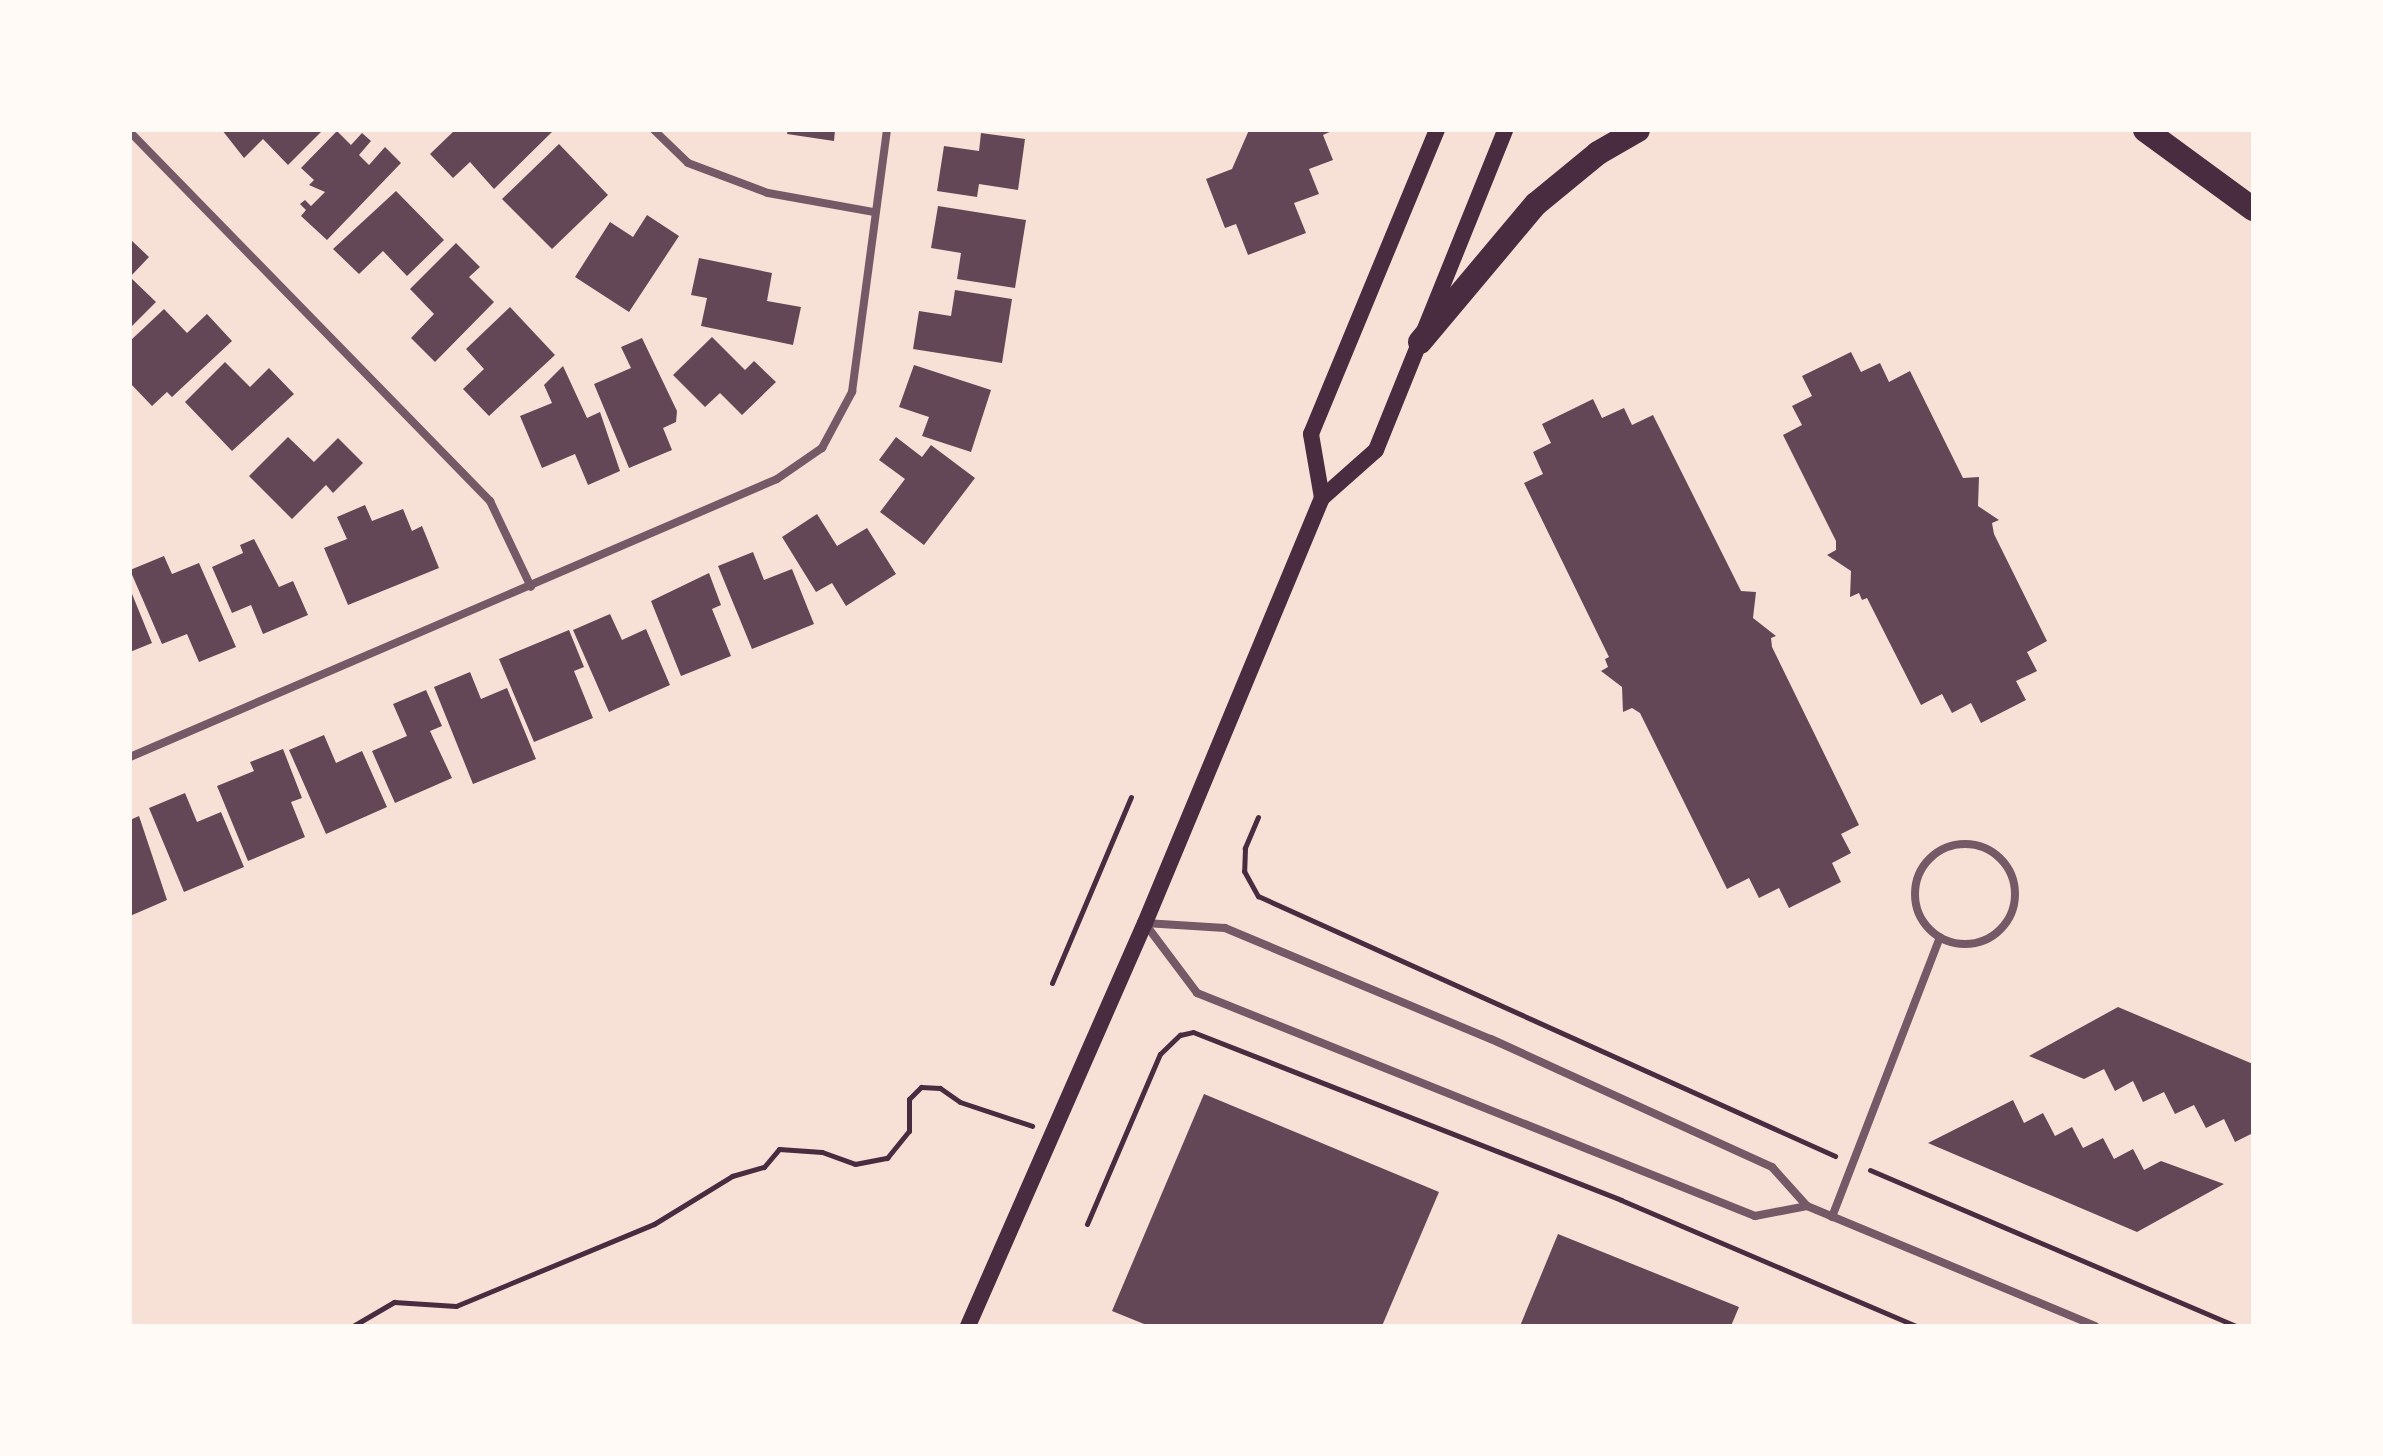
<!DOCTYPE html>
<html>
<head>
<meta charset="utf-8">
<style>
  body { margin:0 }
  #map { position:relative; width:2383px; height:1456px; overflow:hidden; background:#f7e1d7; font-family:"Public Sans",sans-serif }
  div>[style] { position:absolute }
  [style*='--x'] { left:calc(var(--x)*1px); top:calc(var(--y)*1px); width:calc(var(--w)*1px); rotate:calc(var(--a)*1deg) }
  .building>* { inset:0; background:#644757 }
  .path>* { height:5px; margin:-2.5px; padding:0 2.5px; transform-origin:2.5px; border-radius:2.5px; background:#4a2c40 }
  .minor>* { height:8px; margin:-4px; padding:0 4px; transform-origin:4px; border-radius:4px; background:#755966 }
  .minor>.ring { margin:-4px; padding:0; box-sizing:content-box; background:none; border:8px solid #755966; border-radius:50% }
  .secondary>* { height:16px; margin:-8px; padding:0 8px; transform-origin:8px; border-radius:8px; background:#4a2c40 }
  .motorway>* { height:24px; margin:-12px; padding:0 12px; transform-origin:12px; border-radius:12px; background:#4a2c40 }
  span { translate:-50% -50%; white-space:nowrap; text-align:center; line-height:1.15; -webkit-text-stroke:8px #fffaf5; paint-order:stroke }
  .frame { position:absolute; inset:0; border:132px solid #fffaf5; pointer-events:none }
</style>
</head>
<body>
<div id="map">
  <div class="building">
    <i style="clip-path:polygon(222px 130px,323px 130px,288px 165px,263px 139px,244px 158px)"></i>
    <i style="clip-path:polygon(455px 130px,554px 130px,494px 189px,470px 162px,453px 178px,430px 154px)"></i>
    <i style="clip-path:polygon(788px 130px,835px 130px,834px 141px,787px 134px)"></i>
    <i style="clip-path:polygon(1249px 130px,1334px 130px,1323px 135px,1333px 160px,1309px 169px,1319px 194px,1294px 203px,1306px 233px,1248px 255px,1236px 224px,1225px 228px,1206px 179px,1232px 169px)"></i>
    <i style="clip-path:polygon(337px 131px,351px 145px,362px 133px,371px 141px,359px 155px,369px 165px,385px 147px,401px 163px,327px 240px,301px 216px,306px 210px,300px 204px,305px 200px,311px 206px,325px 192px,309px 185px,314px 180px,301px 168px)"></i>
    <i style="clip-path:polygon(981px 133px,1025px 139px,1018px 190px,979px 184px,977px 197px,937px 191px,944px 146px,979px 151px)"></i>
    <i style="clip-path:polygon(559px 144px,608px 195px,552px 249px,502px 199px)"></i>
    <i style="clip-path:polygon(396px 191px,444px 240px,407px 276px,383px 251px,359px 274px,333px 249px)"></i>
    <i style="clip-path:polygon(938px 206px,1026px 220px,1015px 288px,957px 279px,961px 253px,931px 248px)"></i>
    <i style="clip-path:polygon(647px 215px,679px 236px,629px 312px,575px 277px,610px 222px,633px 237px)"></i>
    <i style="clip-path:polygon(130px 239px,149px 257px,130px 277px,156px 302px,130px 328px)"></i>
    <i style="clip-path:polygon(456px 243px,480px 267px,469px 277px,494px 302px,435px 362px,411px 338px,434px 314px,410px 289px)"></i>
    <i style="clip-path:polygon(699px 258px,772px 273px,767px 301px,801px 307px,793px 345px,701px 326px,707px 298px,691px 295px)"></i>
    <i style="clip-path:polygon(955px 290px,1012px 299px,1002px 363px,913px 349px,919px 311px,951px 316px)"></i>
    <i style="clip-path:polygon(510px 307px,555px 355px,489px 416px,463px 389px,484px 369px,466px 349px)"></i>
    <i style="clip-path:polygon(164px 309px,187px 333px,207px 314px,232px 341px,172px 397px,167px 392px,152px 406px,130px 383px,130px 341px)"></i>
    <i style="clip-path:polygon(712px 337px,745px 370px,754px 361px,776px 382px,742px 415px,720px 393px,705px 407px,673px 375px)"></i>
    <i style="clip-path:polygon(642px 338px,677px 411px,676px 422px,663px 428px,672px 450px,629px 468px,594px 384px,631px 368px,621px 347px)"></i>
    <i style="clip-path:polygon(1851px 352px,1861px 372px,1880px 363px,1889px 382px,1910px 371px,1963px 478px,1979px 477px,1978px 506px,1999px 520px,1992px 523px,1994px 534px,2047px 641px,2027px 652px,2037px 671px,2016px 681px,2026px 700px,1981px 723px,1971px 703px,1952px 713px,1942px 694px,1921px 705px,1867px 598px,1862px 600px,1859px 593px,1850px 597px,1851px 571px,1827px 555px,1836px 550px,1836px 541px,1783px 435px,1802px 425px,1792px 406px,1812px 396px,1802px 376px)"></i>
    <i style="clip-path:polygon(225px 362px,250px 387px,269px 368px,294px 394px,232px 451px,185px 402px)"></i>
    <i style="clip-path:polygon(914px 365px,991px 390px,971px 452px,922px 436px,929px 417px,899px 407px)"></i>
    <i style="clip-path:polygon(563px 366px,587px 418px,600px 412px,620px 471px,588px 485px,575px 454px,542px 468px,520px 416px,552px 403px,544px 385px)"></i>
    <i style="clip-path:polygon(1593px 399px,1602px 418px,1624px 408px,1632px 425px,1653px 415px,1741px 591px,1756px 592px,1753px 618px,1776px 636px,1771px 638px,1772px 647px,1859px 825px,1841px 834px,1851px 853px,1832px 863px,1841px 882px,1789px 908px,1779px 888px,1759px 898px,1749px 878px,1727px 889px,1640px 713px,1632px 708px,1623px 712px,1622px 687px,1601px 671px,1608px 667px,1605px 659px,1609px 657px,1524px 483px,1543px 474px,1533px 452px,1551px 443px,1542px 424px)"></i>
    <i style="clip-path:polygon(288px 437px,314px 462px,338px 438px,363px 463px,333px 493px,326px 485px,292px 519px,249px 476px)"></i>
    <i style="clip-path:polygon(896px 437px,922px 457px,931px 445px,975px 478px,924px 545px,880px 512px,905px 479px,879px 460px)"></i>
    <i style="clip-path:polygon(365px 505px,372px 521px,403px 509px,412px 531px,422px 526px,439px 568px,348px 605px,324px 548px,347px 539px,337px 517px)"></i>
    <i style="clip-path:polygon(817px 514px,837px 546px,867px 528px,896px 574px,846px 606px,832px 583px,816px 592px,782px 537px)"></i>
    <i style="clip-path:polygon(254px 539px,279px 587px,293px 581px,308px 615px,263px 634px,251px 605px,232px 613px,212px 567px,243px 553px,240px 545px)"></i>
    <i style="clip-path:polygon(753px 552px,764px 580px,792px 569px,814px 624px,752px 649px,718px 566px)"></i>
    <i style="clip-path:polygon(164px 556px,172px 574px,199px 563px,236px 647px,199px 662px,187px 634px,162px 644px,130px 570px)"></i>
    <i style="clip-path:polygon(709px 573px,721px 605px,712px 609px,731px 656px,681px 676px,651px 601px)"></i>
    <i style="clip-path:polygon(130px 589px,152px 643px,130px 652px)"></i>
    <i style="clip-path:polygon(610px 614px,622px 640px,646px 629px,670px 685px,609px 712px,573px 630px)"></i>
    <i style="clip-path:polygon(569px 630px,584px 667px,574px 671px,593px 718px,534px 742px,499px 659px)"></i>
    <i style="clip-path:polygon(470px 672px,481px 699px,507px 688px,536px 759px,473px 784px,434px 687px)"></i>
    <i style="clip-path:polygon(426px 690px,442px 726px,430px 731px,452px 778px,395px 803px,372px 751px,407px 736px,393px 704px)"></i>
    <i style="clip-path:polygon(324px 735px,336px 763px,362px 751px,387px 807px,326px 834px,289px 750px)"></i>
    <i style="clip-path:polygon(283px 749px,302px 798px,291px 802px,305px 837px,248px 861px,217px 786px,254px 771px,250px 762px)"></i>
    <i style="clip-path:polygon(185px 793px,197px 822px,221px 812px,244px 867px,184px 892px,149px 808px)"></i>
    <i style="clip-path:polygon(139px 816px,167px 900px,130px 916px,130px 820px)"></i>
    <i style="clip-path:polygon(2118px 1007px,2253px 1064px,2253px 1133px,2235px 1142px,2224px 1119px,2206px 1128px,2194px 1105px,2175px 1114px,2164px 1092px,2143px 1102px,2133px 1081px,2115px 1091px,2104px 1069px,2084px 1079px,2029px 1056px)"></i>
    <i style="clip-path:polygon(1204px 1094px,1439px 1192px,1382px 1326px,1149px 1326px,1112px 1311px)"></i>
    <i style="clip-path:polygon(2013px 1100px,2024px 1123px,2043px 1113px,2055px 1136px,2072px 1127px,2083px 1148px,2103px 1138px,2114px 1159px,2133px 1149px,2144px 1170px,2161px 1161px,2224px 1184px,2137px 1232px,1928px 1143px)"></i>
    <i style="clip-path:polygon(1558px 1234px,1739px 1307px,1731px 1326px,1520px 1326px)"></i>
  </div>
  <div class="path">
    <i style="--x:1258;--y:817;--w:34;--a:113"></i>
    <i style="--x:1245;--y:848;--w:23;--a:92"></i>
    <i style="--x:1244;--y:871;--w:29;--a:61"></i>
    <i style="--x:1258;--y:896;--w:633;--a:24.26"></i>
    <i style="--x:1052;--y:983;--w:202;--a:-67"></i>
    <i style="--x:1870;--y:1170;--w:397;--a:23.1"></i>
    <i style="--x:1087;--y:1224;--w:185;--a:-66.8"></i>
    <i style="--x:1160;--y:1054;--w:28;--a:-44"></i>
    <i style="--x:1180;--y:1035;--w:13;--a:-13"></i>
    <i style="--x:1193;--y:1032;--w:460;--a:21.4"></i>
    <i style="--x:1621;--y:1200;--w:321;--a:23.1"></i>
    <i style="--x:353;--y:1326;--w:48;--a:-30.3"></i>
    <i style="--x:394;--y:1302;--w:62;--a:3.7"></i>
    <i style="--x:456;--y:1306;--w:214;--a:-22.5"></i>
    <i style="--x:654;--y:1224;--w:92;--a:-31.6"></i>
    <i style="--x:732;--y:1176;--w:33;--a:-16"></i>
    <i style="--x:764;--y:1167;--w:23;--a:-50"></i>
    <i style="--x:779;--y:1149;--w:43;--a:4"></i>
    <i style="--x:822;--y:1152;--w:35;--a:20"></i>
    <i style="--x:855;--y:1164;--w:33;--a:-11"></i>
    <i style="--x:887;--y:1158;--w:35;--a:-51"></i>
    <i style="--x:909;--y:1131;--w:32;--a:-90"></i>
    <i style="--x:909;--y:1099;--w:17;--a:-45"></i>
    <i style="--x:921;--y:1087;--w:19;--a:3"></i>
    <i style="--x:940;--y:1088;--w:24;--a:35"></i>
    <i style="--x:960;--y:1102;--w:76;--a:18.4"></i>
  </div>
  <div class="minor">
    <i style="--x:654;--y:130;--w:47;--a:44.1"></i>
    <i style="--x:688;--y:163;--w:85;--a:20.6"></i>
    <i style="--x:768;--y:193;--w:108;--a:10.2"></i>
    <i style="--x:130;--y:132;--w:516;--a:45.71"></i>
    <i style="--x:490;--y:501;--w:95;--a:64.5"></i>
    <i style="--x:130;--y:757;--w:704;--a:-23.25"></i>
    <i style="--x:777;--y:479;--w:55;--a:-34.6"></i>
    <i style="--x:822;--y:448;--w:64;--a:-61.8"></i>
    <i style="--x:852;--y:392;--w:264;--a:-82.4"></i>
    <i class="ring" style="left:1915px;top:844px;width:92px;height:92px"></i>
    <i style="--x:1145;--y:923;--w:80;--a:3.6"></i>
    <i style="--x:1225;--y:928;--w:288;--a:22.7"></i>
    <i style="--x:1491;--y:1039;--w:309;--a:24.5"></i>
    <i style="--x:1772;--y:1167;--w:52;--a:48.1"></i>
    <i style="--x:1807;--y:1206;--w:312;--a:22.6"></i>
    <i style="--x:1146;--y:925;--w:85;--a:53.1"></i>
    <i style="--x:1197;--y:993;--w:601;--a:21.78"></i>
    <i style="--x:1755;--y:1216;--w:53;--a:-10.9"></i>
    <i style="--x:1832;--y:1217;--w:300;--a:-68.9"></i>
  </div>
  <div class="secondary">
    <i style="--x:1322;--y:498;--w:65;--a:-99.8"></i>
    <i style="--x:1311;--y:434;--w:329;--a:-67.5"></i>
    <i style="--x:968;--y:1326;--w:440;--a:-66.3"></i>
    <i style="--x:1145;--y:923;--w:460;--a:-67.4"></i>
    <i style="--x:1322;--y:498;--w:72;--a:-41.6"></i>
    <i style="--x:1376;--y:450;--w:345;--a:-68"></i>
  </div>
  <div class="motorway">
    <i style="--x:2145;--y:130;--w:134;--a:36.2"></i>
    <i style="--x:1420;--y:342;--w:180;--a:-50"></i>
    <i style="--x:1536;--y:204;--w:80;--a:-39.4"></i>
    <i style="--x:1598;--y:153;--w:46;--a:-29.9"></i>
  </div>
  <div class="frame"></div>
</div>
</body>
</html>
